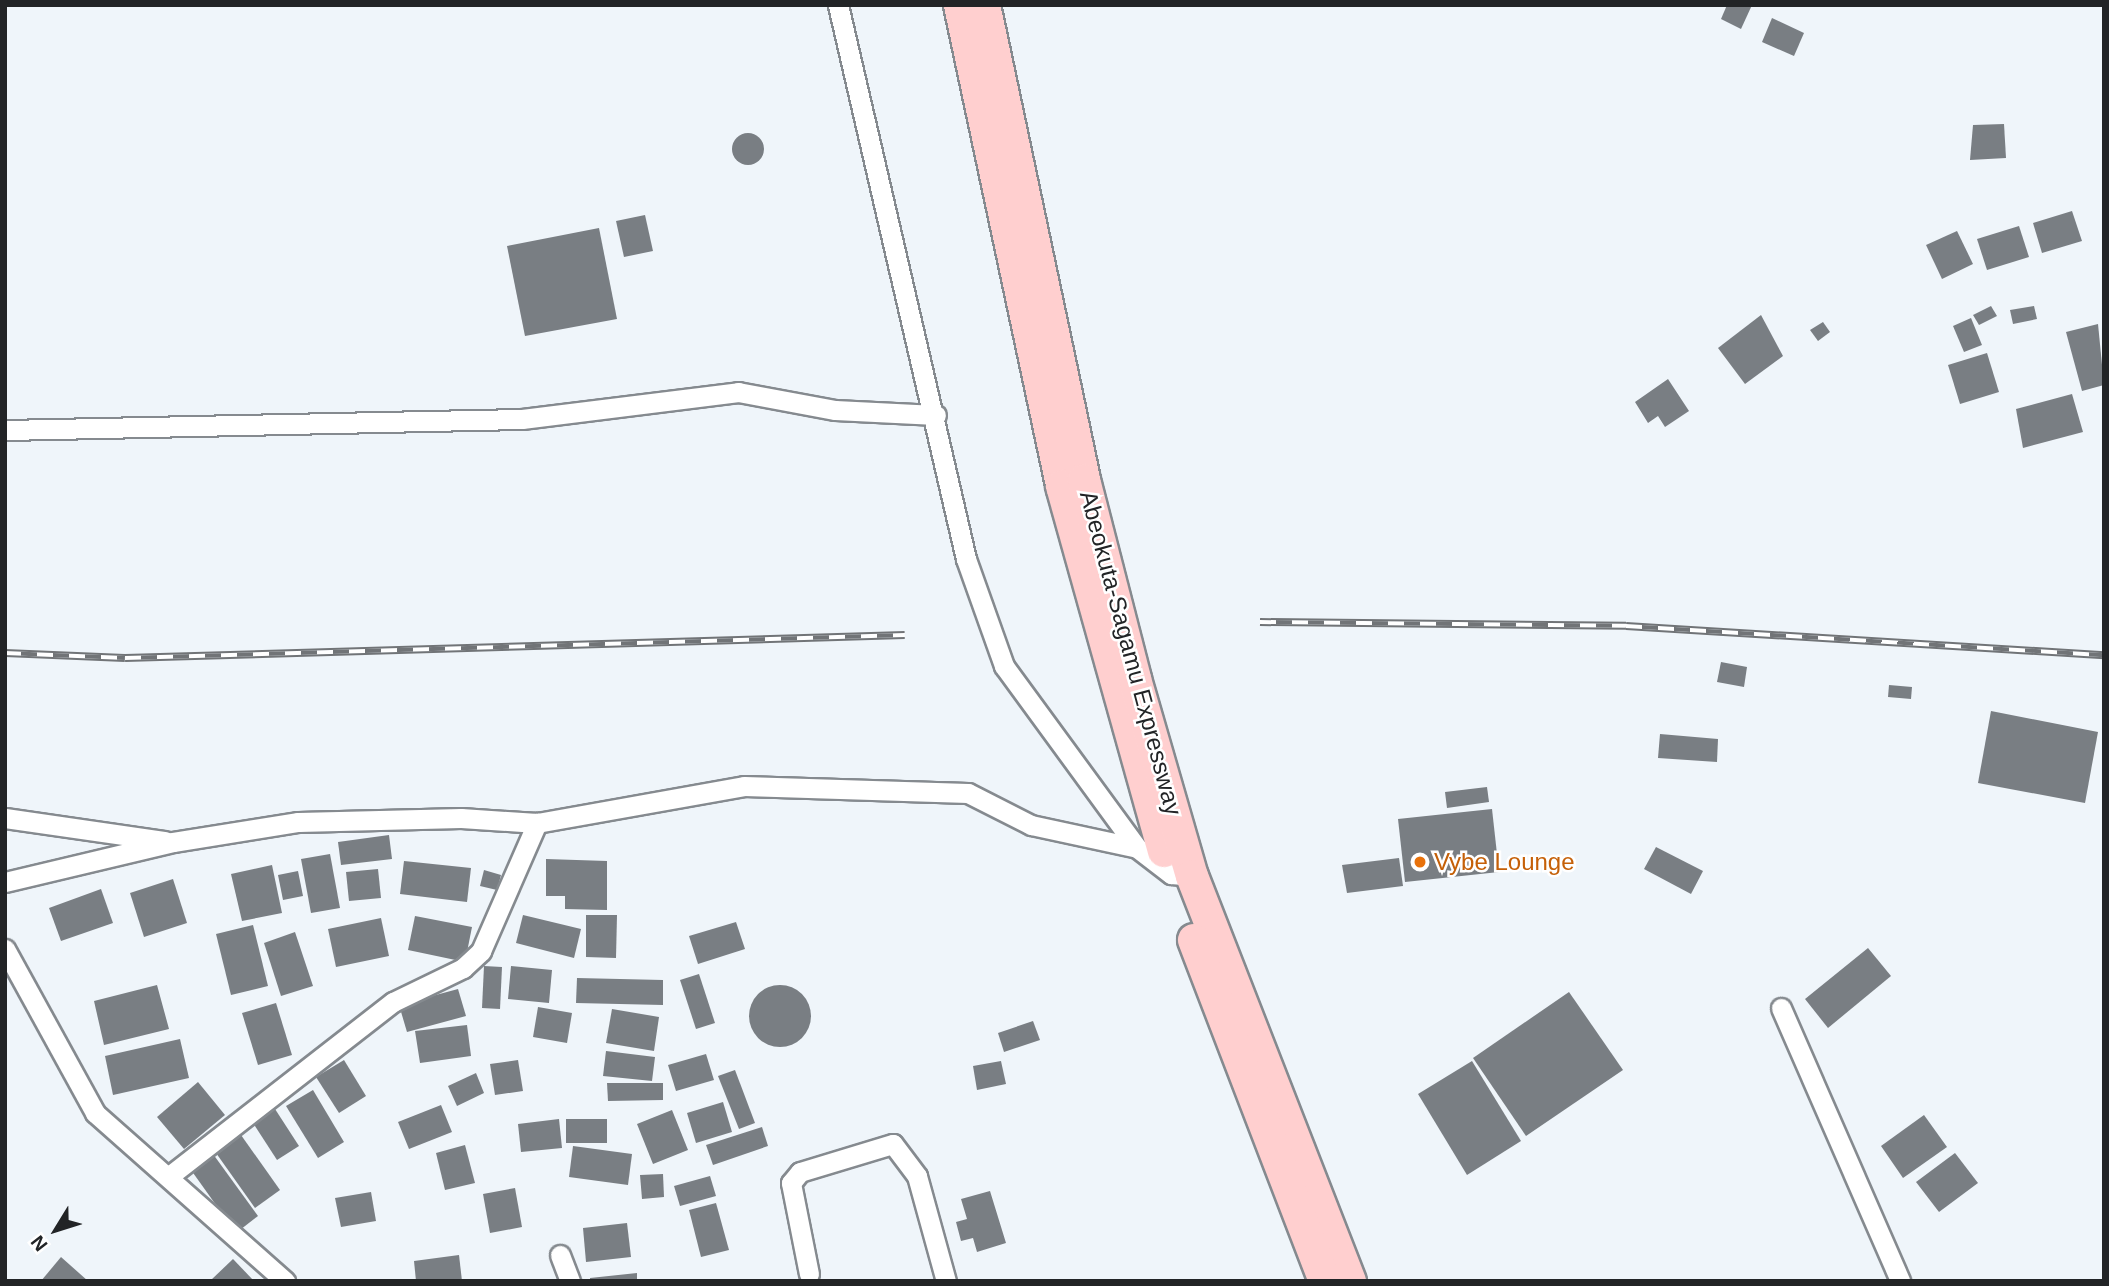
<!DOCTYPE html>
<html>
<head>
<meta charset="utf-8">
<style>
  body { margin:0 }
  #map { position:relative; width:2109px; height:1286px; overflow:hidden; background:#eff5fa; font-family:Helvetica,sans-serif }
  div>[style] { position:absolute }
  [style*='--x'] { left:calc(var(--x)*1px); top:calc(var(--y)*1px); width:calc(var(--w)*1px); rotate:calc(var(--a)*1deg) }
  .building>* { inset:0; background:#797e83 }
  .round { border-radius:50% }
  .roads { filter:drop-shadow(2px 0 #858a8f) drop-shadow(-2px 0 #858a8f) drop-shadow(0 2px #858a8f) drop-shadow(0 -2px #858a8f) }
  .minor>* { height:19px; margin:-9.5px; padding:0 9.5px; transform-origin:9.5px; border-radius:9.5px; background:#fff }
  .trunk>* { height:32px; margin:-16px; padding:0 16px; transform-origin:16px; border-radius:16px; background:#ffcfcf }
  .rail>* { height:8px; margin-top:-4px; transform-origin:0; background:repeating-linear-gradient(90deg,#fff 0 16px,#717477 0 32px); box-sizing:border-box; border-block:2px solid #717477 }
  .dots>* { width:19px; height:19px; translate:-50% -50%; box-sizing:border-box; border:4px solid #fff; border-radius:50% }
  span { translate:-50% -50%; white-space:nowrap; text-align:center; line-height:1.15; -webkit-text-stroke:5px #fff; paint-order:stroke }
  .street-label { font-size:24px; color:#222426 }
  .food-label { font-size:24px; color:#c56008 }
  .left { translate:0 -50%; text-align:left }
  .frame { position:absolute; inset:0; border:7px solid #222426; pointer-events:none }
  .north { position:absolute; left:21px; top:1195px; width:70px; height:70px; -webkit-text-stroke:5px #fff; paint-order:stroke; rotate:232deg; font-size:19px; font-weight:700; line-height:28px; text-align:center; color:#222426 }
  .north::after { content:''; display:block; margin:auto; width:24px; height:32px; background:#222426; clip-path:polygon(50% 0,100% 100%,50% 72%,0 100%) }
</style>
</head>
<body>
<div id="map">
  <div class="building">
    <i style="clip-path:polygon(1727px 5px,1752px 5px,1741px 29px,1721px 19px)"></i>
    <i style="clip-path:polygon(1772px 18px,1804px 33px,1794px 56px,1762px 42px)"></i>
    <i style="clip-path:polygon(2004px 124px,2006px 158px,1970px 160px,1973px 125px)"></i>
    <i class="round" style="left:732px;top:133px;width:32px;height:32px"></i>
    <i style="clip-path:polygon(2072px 211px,2082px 241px,2042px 253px,2033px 223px)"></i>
    <i style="clip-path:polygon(645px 215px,653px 251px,624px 257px,616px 221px)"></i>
    <i style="clip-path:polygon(2019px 226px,2029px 257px,1987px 270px,1977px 239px)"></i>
    <i style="clip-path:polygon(599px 228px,617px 319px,525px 336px,507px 246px)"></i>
    <i style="clip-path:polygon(1957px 231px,1973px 264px,1942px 279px,1926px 245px)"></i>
    <i style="clip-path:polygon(1991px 306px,1997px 316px,1979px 325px,1973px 315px)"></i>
    <i style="clip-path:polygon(2034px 306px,2037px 319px,2013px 324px,2010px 310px)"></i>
    <i style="clip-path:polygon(1761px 315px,1783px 356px,1745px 384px,1718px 348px)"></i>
    <i style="clip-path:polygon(1971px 318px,1982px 345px,1964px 352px,1953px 326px)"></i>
    <i style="clip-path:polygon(1823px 322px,1830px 332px,1818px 341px,1810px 330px)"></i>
    <i style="clip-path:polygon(2098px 324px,2104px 385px,2082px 391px,2066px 332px)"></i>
    <i style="clip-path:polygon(1987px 353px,1999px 392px,1960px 404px,1948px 365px)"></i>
    <i style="clip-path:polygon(1668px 379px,1689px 411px,1665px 427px,1658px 416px,1648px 423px,1635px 402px)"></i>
    <i style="clip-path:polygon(2072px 394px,2083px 432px,2023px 448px,2016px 409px)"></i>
    <i style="clip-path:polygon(1721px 662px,1747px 667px,1744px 687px,1717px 682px)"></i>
    <i style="clip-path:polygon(1889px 685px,1912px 687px,1911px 699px,1888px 697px)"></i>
    <i style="clip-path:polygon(1991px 711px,2098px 732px,2085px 803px,1978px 783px)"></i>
    <i style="clip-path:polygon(1660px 734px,1718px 739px,1717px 762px,1658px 758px)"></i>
    <i style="clip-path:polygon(1487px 787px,1489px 802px,1447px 808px,1445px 792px)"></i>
    <i style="clip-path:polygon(1492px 809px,1499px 872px,1405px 882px,1398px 819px)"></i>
    <i style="clip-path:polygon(389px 835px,392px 859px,341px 865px,338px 842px)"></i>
    <i style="clip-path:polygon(1656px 847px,1703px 871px,1691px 894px,1644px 869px)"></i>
    <i style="clip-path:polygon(330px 854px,340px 908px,311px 913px,301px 859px)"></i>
    <i style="clip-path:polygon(1399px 858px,1403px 886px,1347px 893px,1342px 865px)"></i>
    <i style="clip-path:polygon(546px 859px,607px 861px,607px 910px,565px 909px,565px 896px,546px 896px)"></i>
    <i style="clip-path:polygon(404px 861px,471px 868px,467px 902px,400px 894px)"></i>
    <i style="clip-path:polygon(272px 865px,282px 913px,242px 921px,231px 874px)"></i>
    <i style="clip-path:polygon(378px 869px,381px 898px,349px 901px,346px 872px)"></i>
    <i style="clip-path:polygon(484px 870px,501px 875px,497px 890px,480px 886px)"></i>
    <i style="clip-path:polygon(298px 871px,303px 896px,283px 900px,278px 875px)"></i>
    <i style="clip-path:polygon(173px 879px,187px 923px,144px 937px,130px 893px)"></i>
    <i style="clip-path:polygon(101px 889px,113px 923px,61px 941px,49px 908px)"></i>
    <i style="clip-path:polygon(523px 915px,581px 929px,574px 958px,516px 943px)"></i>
    <i style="clip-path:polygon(586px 915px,617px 915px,616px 958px,586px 957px)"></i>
    <i style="clip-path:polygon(415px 916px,472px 927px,465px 962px,408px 950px)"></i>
    <i style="clip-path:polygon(381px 918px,389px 956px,336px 967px,328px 929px)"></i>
    <i style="clip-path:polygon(736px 922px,745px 949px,698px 964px,689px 936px)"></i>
    <i style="clip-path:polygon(253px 925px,268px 986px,231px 995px,216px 934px)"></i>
    <i style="clip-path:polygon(295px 932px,313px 986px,281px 996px,264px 943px)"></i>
    <i style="clip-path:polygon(1868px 948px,1891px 976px,1828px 1028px,1805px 999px)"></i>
    <i style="clip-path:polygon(484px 966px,502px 967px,500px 1009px,482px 1008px)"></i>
    <i style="clip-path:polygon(511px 966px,552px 970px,549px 1003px,508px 999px)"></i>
    <i style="clip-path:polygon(699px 974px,715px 1023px,696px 1029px,680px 980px)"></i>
    <i style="clip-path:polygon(577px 978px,663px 980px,663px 1005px,576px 1003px)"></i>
    <i style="clip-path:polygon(157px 985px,169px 1029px,104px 1045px,94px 1001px)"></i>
    <i class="round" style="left:749px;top:985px;width:62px;height:62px"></i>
    <i style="clip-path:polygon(458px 989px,466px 1016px,407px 1032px,399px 1005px)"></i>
    <i style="clip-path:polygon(1569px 992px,1623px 1070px,1526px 1136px,1473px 1058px)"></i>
    <i style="clip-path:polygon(276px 1003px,292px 1055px,258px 1065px,242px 1013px)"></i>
    <i style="clip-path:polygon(538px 1007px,572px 1013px,567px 1043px,533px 1037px)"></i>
    <i style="clip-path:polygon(612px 1009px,659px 1017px,654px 1051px,606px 1043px)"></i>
    <i style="clip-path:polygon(1033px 1021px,1040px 1040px,1004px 1052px,998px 1033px)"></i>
    <i style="clip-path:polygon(467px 1025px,471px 1056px,420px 1063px,415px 1031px)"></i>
    <i style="clip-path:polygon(180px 1039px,189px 1078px,113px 1095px,105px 1056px)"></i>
    <i style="clip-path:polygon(606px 1051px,655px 1057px,652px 1081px,603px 1076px)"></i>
    <i style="clip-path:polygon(706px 1054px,714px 1080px,676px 1091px,668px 1065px)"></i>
    <i style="clip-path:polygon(344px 1060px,366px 1096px,339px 1113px,316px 1077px)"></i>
    <i style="clip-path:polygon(518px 1060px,523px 1091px,495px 1095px,490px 1064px)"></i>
    <i style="clip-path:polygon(1001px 1061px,1006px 1084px,977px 1090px,973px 1066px)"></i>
    <i style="clip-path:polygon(1472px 1061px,1521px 1141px,1467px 1175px,1418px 1094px)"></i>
    <i style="clip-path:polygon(735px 1070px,755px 1123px,739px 1129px,718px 1076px)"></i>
    <i style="clip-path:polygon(476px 1073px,484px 1093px,457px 1106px,448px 1086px)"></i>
    <i style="clip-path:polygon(198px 1082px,225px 1115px,184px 1149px,157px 1117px)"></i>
    <i style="clip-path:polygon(607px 1083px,663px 1083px,663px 1100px,608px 1101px)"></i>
    <i style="clip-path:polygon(313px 1090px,344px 1142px,318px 1158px,286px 1106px)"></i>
    <i style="clip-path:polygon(723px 1102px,732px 1132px,696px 1143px,687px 1113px)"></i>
    <i style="clip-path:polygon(441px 1105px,452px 1132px,409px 1149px,398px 1122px)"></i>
    <i style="clip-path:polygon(275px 1109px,299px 1146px,277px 1160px,253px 1123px)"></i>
    <i style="clip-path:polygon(672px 1110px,688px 1150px,653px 1164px,637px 1124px)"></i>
    <i style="clip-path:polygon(1924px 1115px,1947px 1147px,1903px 1178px,1881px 1146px)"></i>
    <i style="clip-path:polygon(559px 1119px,562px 1148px,521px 1152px,518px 1124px)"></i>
    <i style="clip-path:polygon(566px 1119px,607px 1119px,607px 1143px,566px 1143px)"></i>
    <i style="clip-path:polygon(762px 1127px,768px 1146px,713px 1165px,706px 1145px)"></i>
    <i style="clip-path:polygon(241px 1135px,280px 1190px,255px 1208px,216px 1153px)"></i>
    <i style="clip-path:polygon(465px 1145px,475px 1183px,445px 1190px,436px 1153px)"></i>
    <i style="clip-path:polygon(573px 1146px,632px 1154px,628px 1185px,569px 1177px)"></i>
    <i style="clip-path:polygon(1955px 1153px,1978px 1183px,1939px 1212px,1916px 1182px)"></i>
    <i style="clip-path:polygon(213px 1154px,258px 1216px,236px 1233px,191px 1170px)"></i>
    <i style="clip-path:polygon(663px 1174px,664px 1197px,642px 1199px,640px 1175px)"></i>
    <i style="clip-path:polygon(710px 1176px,716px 1196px,680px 1206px,674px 1186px)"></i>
    <i style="clip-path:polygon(515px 1188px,522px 1227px,490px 1233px,483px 1194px)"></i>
    <i style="clip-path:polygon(990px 1191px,1006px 1243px,977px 1252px,973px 1238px,961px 1241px,956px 1222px,967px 1219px,961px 1199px)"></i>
    <i style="clip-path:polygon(371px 1192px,376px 1221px,341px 1227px,335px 1198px)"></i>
    <i style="clip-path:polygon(716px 1203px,729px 1250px,701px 1257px,689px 1210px)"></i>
    <i style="clip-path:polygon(627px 1223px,631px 1257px,586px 1262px,583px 1228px)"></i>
    <i style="clip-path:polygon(459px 1255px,462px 1281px,416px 1281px,414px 1261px)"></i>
    <i style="clip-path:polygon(61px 1257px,88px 1281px,41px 1281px)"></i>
    <i style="clip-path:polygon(233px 1259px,254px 1281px,210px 1281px)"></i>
    <i style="clip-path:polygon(637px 1273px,637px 1281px,590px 1281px,590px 1278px)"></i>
  </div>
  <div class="roads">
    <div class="minor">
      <i style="--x:838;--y:5;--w:569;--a:76.99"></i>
      <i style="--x:966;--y:559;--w:114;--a:70.4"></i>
      <i style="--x:1004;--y:666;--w:225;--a:53.8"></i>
      <i style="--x:1137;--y:848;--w:43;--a:37.4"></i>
      <i style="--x:1171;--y:874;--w:21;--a:5"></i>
      <i style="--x:5;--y:430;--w:517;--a:-1.22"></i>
      <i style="--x:522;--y:419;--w:218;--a:-7.1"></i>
      <i style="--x:738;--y:392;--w:99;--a:10.5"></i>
      <i style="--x:835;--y:410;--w:101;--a:2.8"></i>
      <i style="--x:5;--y:818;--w:162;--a:8.2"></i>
      <i style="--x:5;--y:882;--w:173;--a:-13.4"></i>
      <i style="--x:173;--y:842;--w:127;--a:-9.1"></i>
      <i style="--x:298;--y:822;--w:163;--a:-1.4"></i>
      <i style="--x:461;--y:818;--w:76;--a:3.8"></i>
      <i style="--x:537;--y:823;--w:210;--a:-10.1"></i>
      <i style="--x:744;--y:786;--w:224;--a:1.8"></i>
      <i style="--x:968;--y:793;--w:71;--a:26.9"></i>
      <i style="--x:1031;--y:825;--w:108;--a:12.2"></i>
      <i style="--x:5;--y:949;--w:187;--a:61.2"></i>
      <i style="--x:95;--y:1113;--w:254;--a:41.5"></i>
      <i style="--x:1781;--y:1008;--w:298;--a:66.4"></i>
      <i style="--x:168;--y:1177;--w:285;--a:-37.9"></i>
      <i style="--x:393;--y:1002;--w:78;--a:-25.9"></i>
      <i style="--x:463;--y:968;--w:25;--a:-43"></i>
      <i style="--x:481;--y:951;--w:140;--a:-66.4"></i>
      <i style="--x:560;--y:1255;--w:28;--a:69"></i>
      <i style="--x:809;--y:1274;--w:93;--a:-101.2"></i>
      <i style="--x:791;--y:1183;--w:14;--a:-51"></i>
      <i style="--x:800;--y:1172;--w:97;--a:-16.8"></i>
      <i style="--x:893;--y:1144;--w:40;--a:53"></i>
      <i style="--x:917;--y:1176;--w:109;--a:74.6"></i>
    </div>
    <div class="trunk">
      <i style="--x:960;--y:5;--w:492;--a:78"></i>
      <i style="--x:1062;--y:486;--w:379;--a:74.4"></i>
      <i style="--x:984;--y:5;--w:485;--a:78.1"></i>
      <i style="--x:1084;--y:480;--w:205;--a:75.6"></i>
      <i style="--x:1135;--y:679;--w:205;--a:73.9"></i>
      <i style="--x:1192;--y:876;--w:435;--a:68.7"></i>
      <i style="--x:1194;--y:940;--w:365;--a:69"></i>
    </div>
  </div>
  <div class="rail">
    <i style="--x:1260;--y:622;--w:366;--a:0.6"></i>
    <i style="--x:1626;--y:626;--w:479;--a:3.5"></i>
    <i style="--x:5;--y:653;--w:120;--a:2.4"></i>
    <i style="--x:125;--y:658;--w:780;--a:-1.69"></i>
  </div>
  <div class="dots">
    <i style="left:1420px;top:862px;background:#e8710a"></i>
  </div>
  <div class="street-label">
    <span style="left:1131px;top:653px;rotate:75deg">Abeokuta-Sagamu Expressway</span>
  </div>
  <div class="food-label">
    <span class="left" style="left:1434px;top:862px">Vybe Lounge</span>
  </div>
  <div class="frame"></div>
  <div class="north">N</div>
</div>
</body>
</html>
